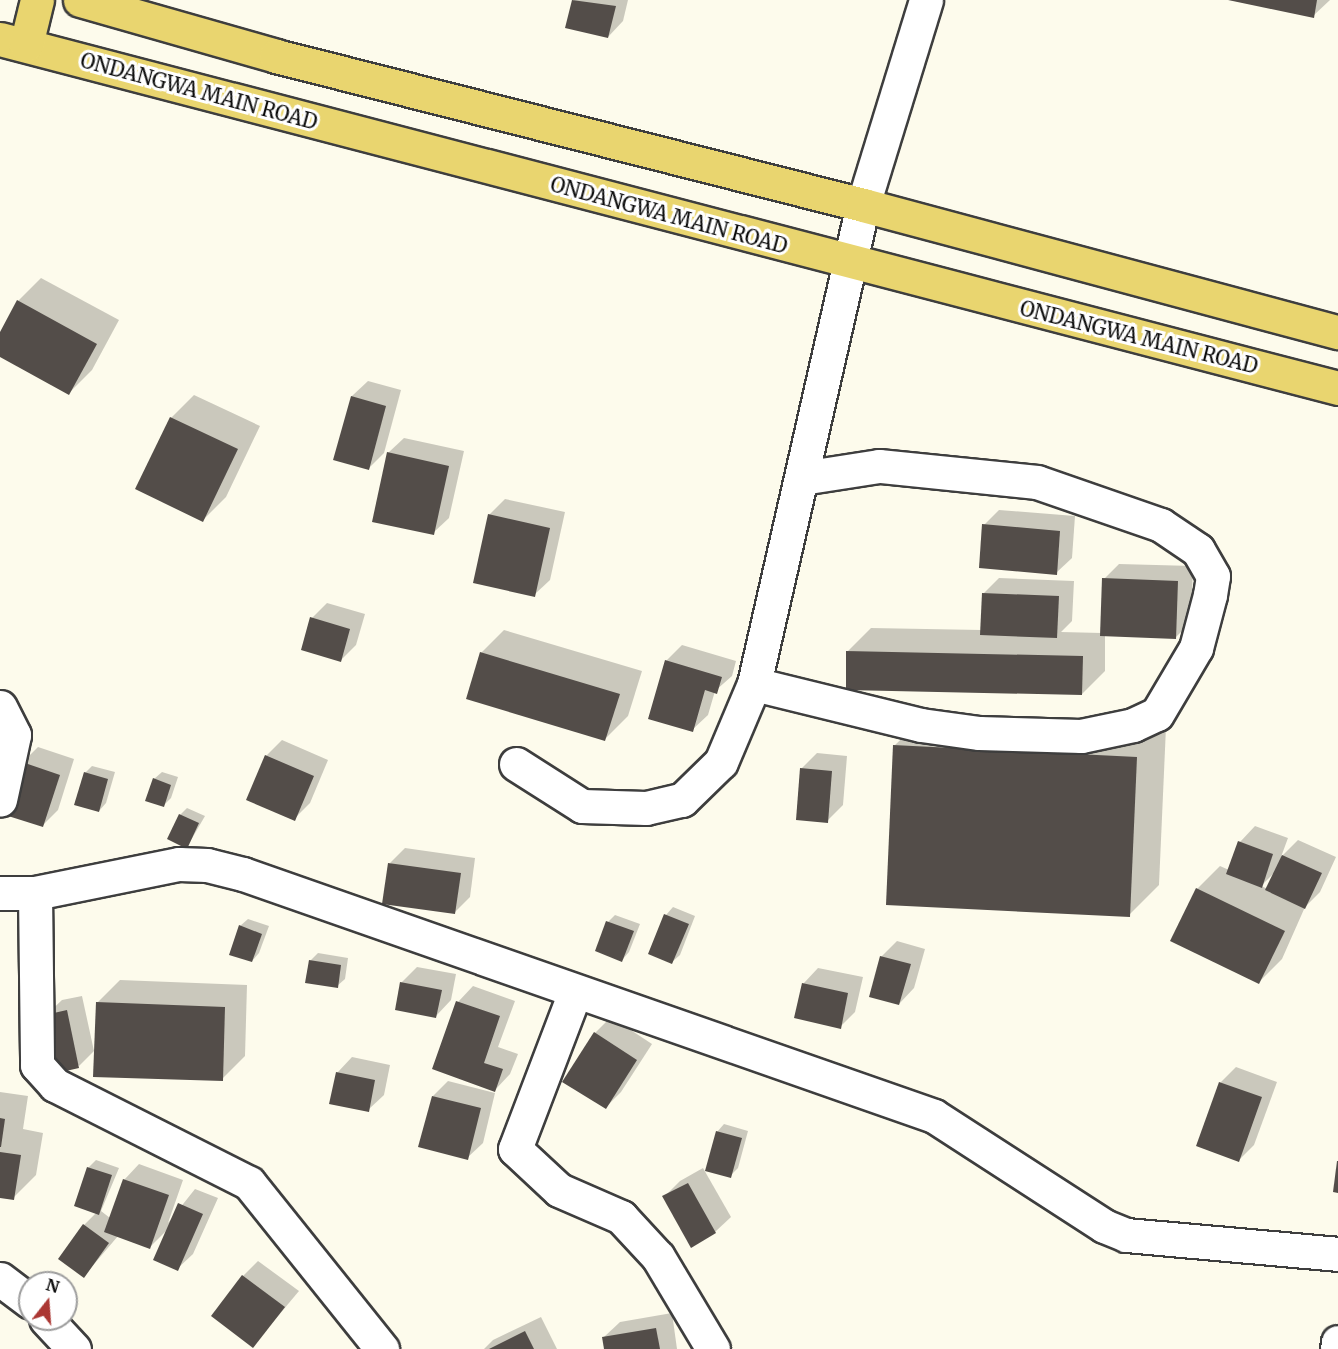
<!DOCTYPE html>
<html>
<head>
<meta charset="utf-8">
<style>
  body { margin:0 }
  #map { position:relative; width:1338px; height:1349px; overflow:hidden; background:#fdfbec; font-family:Merriweather,serif }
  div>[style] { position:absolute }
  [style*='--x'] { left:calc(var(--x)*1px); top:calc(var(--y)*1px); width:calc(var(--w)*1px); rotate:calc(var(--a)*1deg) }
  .shadow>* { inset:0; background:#0003 }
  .building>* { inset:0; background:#534d49 }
  .roads { filter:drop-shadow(2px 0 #3e3e3e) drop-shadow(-2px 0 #3e3e3e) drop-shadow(0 2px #3e3e3e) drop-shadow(0 -2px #3e3e3e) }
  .minor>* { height:33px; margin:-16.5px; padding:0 16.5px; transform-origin:16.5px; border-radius:16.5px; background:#fff }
  .major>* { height:33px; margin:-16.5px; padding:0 16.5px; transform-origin:16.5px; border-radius:16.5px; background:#e9d56f }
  span { translate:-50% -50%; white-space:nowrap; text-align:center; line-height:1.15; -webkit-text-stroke:6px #fff; paint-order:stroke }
  .street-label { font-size:20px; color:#0b0b0b }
  .north { position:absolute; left:18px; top:1271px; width:60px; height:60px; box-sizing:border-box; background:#fff; border:2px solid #9d9d9d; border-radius:50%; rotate:17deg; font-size:16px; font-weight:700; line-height:24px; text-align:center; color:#0b0b0b }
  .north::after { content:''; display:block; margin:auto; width:21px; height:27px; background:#ab3733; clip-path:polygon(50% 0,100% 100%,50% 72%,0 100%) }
</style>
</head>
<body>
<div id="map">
  <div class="shadow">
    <i style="clip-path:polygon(574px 0,628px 0,623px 21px,608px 37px,567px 27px)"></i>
    <i style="clip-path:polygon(1230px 0,1330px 0,1313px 16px)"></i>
    <i style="clip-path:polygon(41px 278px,119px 320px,92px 370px,69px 393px,0 356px,0 335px,18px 301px)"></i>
    <i style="clip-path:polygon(368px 381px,401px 390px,384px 453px,368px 469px,352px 396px)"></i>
    <i style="clip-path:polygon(194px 395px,260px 426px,226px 497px,203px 520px,171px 418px)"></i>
    <i style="clip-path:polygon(404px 438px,464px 451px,449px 518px,433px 533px,388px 453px)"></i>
    <i style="clip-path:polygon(505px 499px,565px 512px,550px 580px,534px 595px,489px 515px)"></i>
    <i style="clip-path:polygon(999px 510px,1075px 516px,1072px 558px,1056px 573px,984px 525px)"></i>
    <i style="clip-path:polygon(1119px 564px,1193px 566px,1191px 622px,1175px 638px,1105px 635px,1105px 671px,1082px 694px,848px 651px,871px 628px,982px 630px,983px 594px,999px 578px,1074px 581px,1072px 621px,1061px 632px,1102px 633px,1104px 579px)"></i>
    <i style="clip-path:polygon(327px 603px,365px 614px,356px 645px,341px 660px,312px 618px)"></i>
    <i style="clip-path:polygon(504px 630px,642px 671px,628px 716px,605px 739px,481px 653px)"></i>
    <i style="clip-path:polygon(682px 645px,736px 661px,732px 676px,715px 691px,708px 715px,692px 730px,666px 661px)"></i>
    <i style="clip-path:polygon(925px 716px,1166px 727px,1159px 885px,1129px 915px,894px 746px)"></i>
    <i style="clip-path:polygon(282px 740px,328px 760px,310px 803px,294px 819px,266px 756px)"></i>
    <i style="clip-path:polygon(38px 747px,74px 759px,58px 810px,42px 826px,23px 762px)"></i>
    <i style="clip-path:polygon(817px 753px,847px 756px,843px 805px,827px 821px,801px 769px)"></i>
    <i style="clip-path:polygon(92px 766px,115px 772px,106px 803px,99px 811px,85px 773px)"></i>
    <i style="clip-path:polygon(162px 772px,178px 777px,171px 798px,163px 806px,154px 779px)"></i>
    <i style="clip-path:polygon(187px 808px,205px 816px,187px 847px,180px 815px)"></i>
    <i style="clip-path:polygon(evenodd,1255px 826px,1288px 838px,1281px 857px,1298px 840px,1336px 857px,1320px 892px,1305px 907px,1282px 959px,1259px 982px,1197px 889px,1220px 866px,1229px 870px,1240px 842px,1255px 826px,1275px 872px,1268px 889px,1261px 886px,1275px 872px)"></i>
    <i style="clip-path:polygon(405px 848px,475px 858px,470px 897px,454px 913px,390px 863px)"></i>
    <i style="clip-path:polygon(673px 907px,695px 916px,680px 955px,672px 962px,666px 915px)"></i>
    <i style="clip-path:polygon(615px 915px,640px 924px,629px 952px,622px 960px,608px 922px)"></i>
    <i style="clip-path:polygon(248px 919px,269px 926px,259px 953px,252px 961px,240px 926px)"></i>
    <i style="clip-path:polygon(897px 941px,925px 949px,914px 988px,899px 1004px,881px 957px)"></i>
    <i style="clip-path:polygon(318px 953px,348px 958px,345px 979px,337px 986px,310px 961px)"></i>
    <i style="clip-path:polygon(417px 967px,456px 974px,451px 1000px,436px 1016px,401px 983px)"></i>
    <i style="clip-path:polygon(818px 968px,863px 977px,855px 1012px,840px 1027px,803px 984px)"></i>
    <i style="clip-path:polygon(120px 980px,247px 985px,245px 1056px,222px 1079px,97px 1003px)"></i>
    <i style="clip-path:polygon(473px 986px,515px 1001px,498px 1047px,518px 1054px,510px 1074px,495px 1090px,458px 1002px)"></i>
    <i style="clip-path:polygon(82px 996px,94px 1051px,79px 1066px,46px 1015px,62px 1000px)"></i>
    <i style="clip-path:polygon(611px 1017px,652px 1044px,621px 1092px,606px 1107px,564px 1081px,595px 1033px)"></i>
    <i style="clip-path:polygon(352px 1057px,390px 1065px,384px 1095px,368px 1110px,337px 1073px)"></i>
    <i style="clip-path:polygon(1236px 1067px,1277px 1082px,1254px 1145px,1239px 1160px,1220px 1083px)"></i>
    <i style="clip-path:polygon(448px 1081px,495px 1093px,483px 1143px,467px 1158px,433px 1096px)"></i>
    <i style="clip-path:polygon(0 1092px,28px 1096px,23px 1129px,43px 1133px,36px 1175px,13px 1198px,0 1196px)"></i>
    <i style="clip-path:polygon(724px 1124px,748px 1131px,738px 1168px,730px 1176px,717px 1132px)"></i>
    <i style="clip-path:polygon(96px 1160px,119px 1168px,101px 1211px,110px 1218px,124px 1180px,139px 1164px,183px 1180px,168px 1223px,195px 1189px,218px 1198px,193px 1254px,177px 1269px,168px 1229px,150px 1247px,118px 1236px,84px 1276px,84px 1225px,97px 1212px,88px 1168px)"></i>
    <i style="clip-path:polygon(703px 1168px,731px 1217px,715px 1232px,664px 1197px,680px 1181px)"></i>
    <i style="clip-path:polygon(258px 1261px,299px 1291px,253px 1346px,243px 1276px)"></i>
    <i style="clip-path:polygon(672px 1313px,677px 1349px,606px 1349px,604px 1337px,620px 1322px)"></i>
    <i style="clip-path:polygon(541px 1317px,557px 1349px,484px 1349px,493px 1340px)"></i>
  </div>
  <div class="building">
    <i style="clip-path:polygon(572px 0,616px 6px,608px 38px,565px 28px)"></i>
    <i style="clip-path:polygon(1228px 0,1317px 0,1314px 18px)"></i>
    <i style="clip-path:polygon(17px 300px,97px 344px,69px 395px,0 357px,0 332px)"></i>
    <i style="clip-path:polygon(351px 396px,386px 406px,369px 470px,333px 460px)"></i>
    <i style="clip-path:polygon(170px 417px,238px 449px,203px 522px,135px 489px)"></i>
    <i style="clip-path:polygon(387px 452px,449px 466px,434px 535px,372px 522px)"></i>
    <i style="clip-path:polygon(488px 514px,550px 528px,535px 597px,473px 583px)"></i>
    <i style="clip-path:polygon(982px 524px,1060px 531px,1057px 575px,979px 568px)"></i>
    <i style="clip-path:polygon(1102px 578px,1178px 581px,1176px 639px,1100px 636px)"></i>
    <i style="clip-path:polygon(982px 593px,1059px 596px,1057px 638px,980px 635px)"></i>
    <i style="clip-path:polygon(310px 617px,350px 629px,341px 662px,301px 650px)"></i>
    <i style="clip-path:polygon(846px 651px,1083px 656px,1082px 695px,846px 690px)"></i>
    <i style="clip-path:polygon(480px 652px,620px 694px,605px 741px,466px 699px)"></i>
    <i style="clip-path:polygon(665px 660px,722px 677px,717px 694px,705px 690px,693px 732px,648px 719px)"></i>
    <i style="clip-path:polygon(893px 745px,1137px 757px,1130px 917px,886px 905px)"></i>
    <i style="clip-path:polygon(265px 755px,314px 776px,295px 821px,246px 800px)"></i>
    <i style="clip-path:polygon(22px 762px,60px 775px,43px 827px,5px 815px)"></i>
    <i style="clip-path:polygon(800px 768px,832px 771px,828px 823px,796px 820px)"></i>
    <i style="clip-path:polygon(84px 772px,108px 779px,99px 812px,74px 805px)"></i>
    <i style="clip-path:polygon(153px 778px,171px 785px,164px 807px,145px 801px)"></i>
    <i style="clip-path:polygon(179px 814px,199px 823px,187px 849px,167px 839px)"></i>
    <i style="clip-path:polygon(1238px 841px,1273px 854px,1262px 888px,1226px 874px)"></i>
    <i style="clip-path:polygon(1282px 855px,1322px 873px,1305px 909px,1265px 890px)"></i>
    <i style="clip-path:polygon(388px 863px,461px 873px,455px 914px,382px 904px)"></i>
    <i style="clip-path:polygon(1196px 888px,1285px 931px,1259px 984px,1170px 941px)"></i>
    <i style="clip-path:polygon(664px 914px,689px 924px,672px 964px,648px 954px)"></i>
    <i style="clip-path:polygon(606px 921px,634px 931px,622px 962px,595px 951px)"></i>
    <i style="clip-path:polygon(239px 925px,262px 934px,252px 962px,229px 955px)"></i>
    <i style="clip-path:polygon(880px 956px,911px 964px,899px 1005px,869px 997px)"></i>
    <i style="clip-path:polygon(309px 960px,341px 965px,338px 988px,305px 983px)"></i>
    <i style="clip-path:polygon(400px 982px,442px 990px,436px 1018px,395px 1010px)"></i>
    <i style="clip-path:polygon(802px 983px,848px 993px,841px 1029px,794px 1018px)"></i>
    <i style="clip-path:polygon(456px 1001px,500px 1016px,484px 1063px,503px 1069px,495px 1092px,432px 1069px)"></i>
    <i style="clip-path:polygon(96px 1002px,225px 1007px,223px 1081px,93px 1077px)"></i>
    <i style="clip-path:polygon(67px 1010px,79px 1068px,57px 1073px,45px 1015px)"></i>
    <i style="clip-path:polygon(594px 1032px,637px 1060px,606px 1109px,562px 1082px)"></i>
    <i style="clip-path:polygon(336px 1072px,375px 1080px,369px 1112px,329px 1104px)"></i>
    <i style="clip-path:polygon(1219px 1082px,1262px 1097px,1239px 1162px,1196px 1146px)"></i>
    <i style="clip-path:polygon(432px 1096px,481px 1108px,468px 1160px,418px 1147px)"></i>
    <i style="clip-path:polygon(0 1118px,5px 1119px,1px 1147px,0 1147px)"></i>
    <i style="clip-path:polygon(716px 1131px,742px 1138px,731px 1178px,705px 1171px)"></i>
    <i style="clip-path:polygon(0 1152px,21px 1155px,14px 1200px,0 1198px)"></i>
    <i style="clip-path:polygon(1337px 1161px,1338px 1161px,1338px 1193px,1333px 1192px)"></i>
    <i style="clip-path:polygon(87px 1167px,112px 1175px,99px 1215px,74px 1206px)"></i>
    <i style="clip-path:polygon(123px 1179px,169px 1195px,150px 1249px,104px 1232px)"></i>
    <i style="clip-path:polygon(688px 1183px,716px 1233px,691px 1248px,662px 1196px)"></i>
    <i style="clip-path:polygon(178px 1203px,203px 1214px,178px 1271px,153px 1260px)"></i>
    <i style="clip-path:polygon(83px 1224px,109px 1243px,84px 1278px,58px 1259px)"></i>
    <i style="clip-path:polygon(242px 1275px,285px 1307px,253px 1348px,211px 1316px)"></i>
    <i style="clip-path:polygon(656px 1328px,660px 1349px,604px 1349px,602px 1337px)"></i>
    <i style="clip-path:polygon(525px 1331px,534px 1349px,489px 1349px)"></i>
  </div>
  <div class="roads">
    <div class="minor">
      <i style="--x:754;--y:684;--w:172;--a:13.8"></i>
      <i style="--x:921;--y:725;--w:59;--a:7.9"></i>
      <i style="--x:979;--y:733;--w:102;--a:1.7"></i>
      <i style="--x:1081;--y:736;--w:53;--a:-11.9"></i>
      <i style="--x:1133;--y:725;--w:26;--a:-25"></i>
      <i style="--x:1157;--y:714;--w:77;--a:-59.4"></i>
      <i style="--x:1196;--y:648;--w:55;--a:-75.2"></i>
      <i style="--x:1210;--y:595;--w:19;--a:-81"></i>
      <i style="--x:1213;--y:576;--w:30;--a:-120"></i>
      <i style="--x:1198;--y:550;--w:45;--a:-146"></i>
      <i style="--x:1161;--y:525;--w:131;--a:-160.9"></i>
      <i style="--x:1037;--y:482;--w:159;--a:-174.2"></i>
      <i style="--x:879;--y:466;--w:78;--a:171.1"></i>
      <i style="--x:0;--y:707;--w:31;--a:63"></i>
      <i style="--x:14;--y:735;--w:66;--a:102.2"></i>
      <i style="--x:516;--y:764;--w:78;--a:32.5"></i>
      <i style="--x:582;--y:806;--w:64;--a:1.8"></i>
      <i style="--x:646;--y:808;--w:37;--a:-13"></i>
      <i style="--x:682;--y:800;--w:54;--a:-44.3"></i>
      <i style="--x:721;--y:762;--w:85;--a:-67.1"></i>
      <i style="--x:754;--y:684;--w:491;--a:-77.2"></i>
      <i style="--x:863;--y:205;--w:214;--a:-72.9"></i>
      <i style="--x:0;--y:893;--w:35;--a:0"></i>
      <i style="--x:35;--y:893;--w:147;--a:-11.4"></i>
      <i style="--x:179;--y:864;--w:28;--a:2"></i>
      <i style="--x:207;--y:865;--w:37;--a:14"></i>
      <i style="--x:243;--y:874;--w:732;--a:19.3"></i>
      <i style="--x:934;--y:1116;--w:202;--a:32.9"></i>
      <i style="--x:1104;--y:1226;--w:24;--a:22"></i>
      <i style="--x:1126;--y:1235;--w:213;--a:5.1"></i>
      <i style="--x:35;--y:893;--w:172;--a:89.3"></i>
      <i style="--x:37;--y:1065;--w:27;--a:48"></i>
      <i style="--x:55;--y:1085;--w:217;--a:26.8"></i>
      <i style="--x:249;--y:1183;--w:213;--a:51.3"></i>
      <i style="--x:575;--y:992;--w:168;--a:110.9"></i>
      <i style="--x:515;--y:1149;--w:60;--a:43"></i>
      <i style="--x:559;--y:1190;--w:68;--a:23.5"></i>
      <i style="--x:621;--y:1217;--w:54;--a:47.2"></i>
      <i style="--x:658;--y:1257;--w:107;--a:59.1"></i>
      <i style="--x:0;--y:1279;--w:38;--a:37"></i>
      <i style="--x:46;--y:1319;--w:41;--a:47"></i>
      <i style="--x:1337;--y:1349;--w:7;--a:-82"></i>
    </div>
    <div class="major">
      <i style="--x:80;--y:0;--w:204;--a:15.9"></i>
      <i style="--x:276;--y:56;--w:606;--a:14.24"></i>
      <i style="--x:863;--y:205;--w:492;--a:15"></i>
      <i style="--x:0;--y:39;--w:1383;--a:14.62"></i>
      <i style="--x:26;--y:45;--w:46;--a:-76.3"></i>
    </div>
  </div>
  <div class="street-label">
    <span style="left:199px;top:91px;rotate:15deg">ONDANGWA MAIN ROAD</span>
    <span style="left:669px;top:215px;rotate:15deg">ONDANGWA MAIN ROAD</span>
    <span style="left:1139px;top:337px;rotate:14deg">ONDANGWA MAIN ROAD</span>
  </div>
  <div class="north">N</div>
</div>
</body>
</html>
